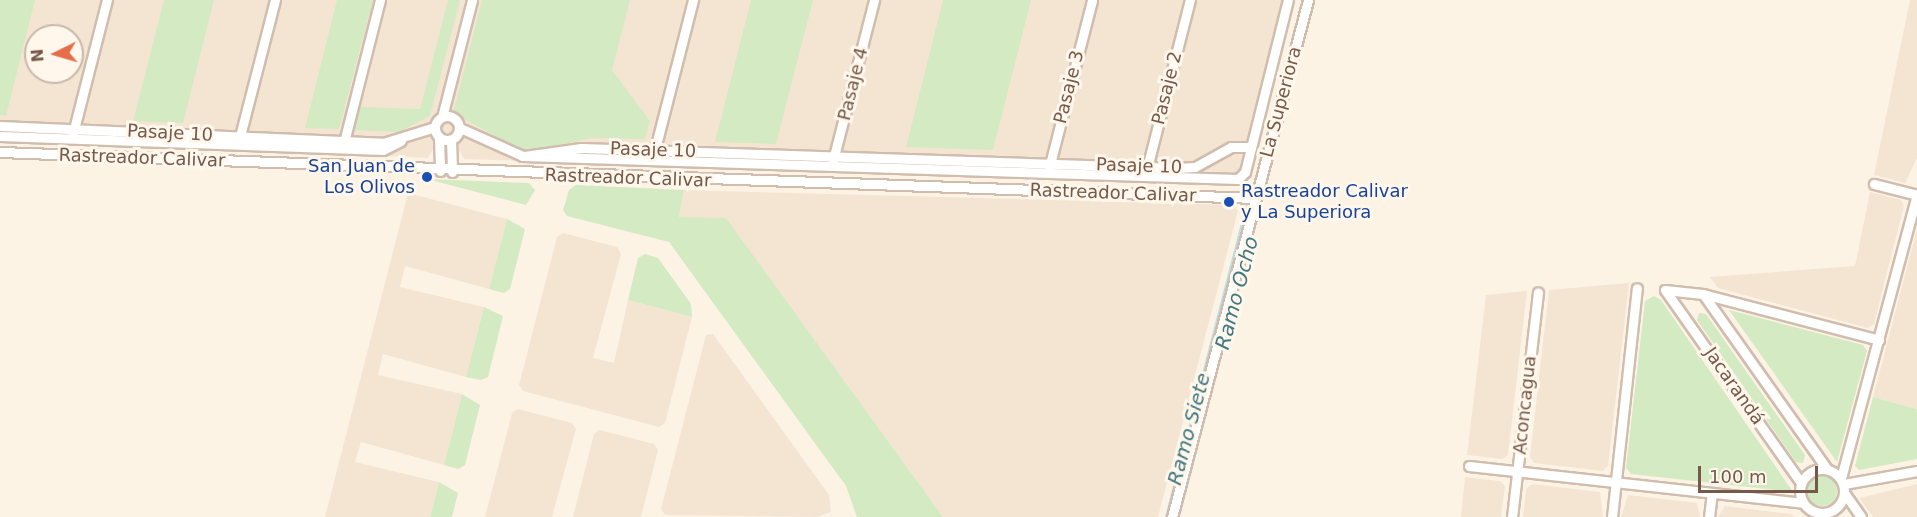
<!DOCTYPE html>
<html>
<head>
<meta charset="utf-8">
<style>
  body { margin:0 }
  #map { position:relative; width:1917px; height:517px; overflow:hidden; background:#fcf3e5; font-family:"DejaVu Sans",sans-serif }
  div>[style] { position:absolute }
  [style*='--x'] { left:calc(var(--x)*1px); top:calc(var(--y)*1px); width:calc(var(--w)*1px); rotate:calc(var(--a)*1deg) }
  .residential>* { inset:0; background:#f4e5d3 }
  .green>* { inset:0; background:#d3eac3 }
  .round { border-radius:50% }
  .stream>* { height:2px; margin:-1px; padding:0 1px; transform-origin:1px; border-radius:1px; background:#b9e0e6 }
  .roads { filter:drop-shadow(2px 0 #d0bdae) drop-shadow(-2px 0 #d0bdae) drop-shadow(0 2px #d0bdae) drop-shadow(0 -2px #d0bdae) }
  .minor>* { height:9px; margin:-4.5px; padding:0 4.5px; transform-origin:4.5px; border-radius:4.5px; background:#fff }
  .minor>.ring { margin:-4.5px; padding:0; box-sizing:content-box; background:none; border:9px solid #fff; border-radius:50% }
  .dots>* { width:16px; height:16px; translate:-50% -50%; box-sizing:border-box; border:3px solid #fff7eb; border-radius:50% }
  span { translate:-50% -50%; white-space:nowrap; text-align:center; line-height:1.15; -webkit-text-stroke:6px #fff7eb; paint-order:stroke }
  .street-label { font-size:18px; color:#75594a }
  .transit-label { font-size:18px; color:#164399 }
  .right { translate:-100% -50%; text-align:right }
  .left { translate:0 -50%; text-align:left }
  .water-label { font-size:20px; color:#407782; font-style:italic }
  .north { position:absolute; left:24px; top:24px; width:60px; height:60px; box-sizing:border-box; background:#fff7eb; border:2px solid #c8b8ab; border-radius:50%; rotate:265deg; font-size:16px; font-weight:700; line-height:24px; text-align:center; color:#75594a }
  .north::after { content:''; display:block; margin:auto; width:21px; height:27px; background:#e66d4a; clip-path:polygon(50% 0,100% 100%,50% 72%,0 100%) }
  .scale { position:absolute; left:1698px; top:466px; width:120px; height:27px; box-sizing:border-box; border:3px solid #75594a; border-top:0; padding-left:8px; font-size:18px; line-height:21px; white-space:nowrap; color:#75594a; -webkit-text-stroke:4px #fff7eb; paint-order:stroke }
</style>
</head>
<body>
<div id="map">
  <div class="residential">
    <i style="clip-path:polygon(evenodd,0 0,1293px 0,1245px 184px,464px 159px,457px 147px,434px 147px,428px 158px,0 140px,0 0,36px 36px,72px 36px,72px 72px,36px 72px,36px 36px)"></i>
    <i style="clip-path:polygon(1910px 0,1917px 0,1917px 158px,1905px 183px,1874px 175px)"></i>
    <i style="clip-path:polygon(684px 190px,1234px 205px,1238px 211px,1158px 517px,943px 517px,726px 219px,679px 217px)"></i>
    <i style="clip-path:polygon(1870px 192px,1901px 200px,1904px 206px,1874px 324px,1868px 328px,1718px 288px,1710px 277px,1855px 266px)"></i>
    <i style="clip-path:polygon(408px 193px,507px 219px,489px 289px,405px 266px,400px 287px,484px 307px,466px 377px,383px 354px,378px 375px,462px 394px,444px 465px,361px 442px,355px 462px,439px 482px,430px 517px,325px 517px)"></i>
    <i style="clip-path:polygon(1917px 229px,1917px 409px,1873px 397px)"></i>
    <i style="clip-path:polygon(563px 233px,617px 247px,621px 254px,593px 358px,614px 363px,628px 300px,692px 317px,665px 423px,659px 427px,523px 391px,519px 385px,557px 237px)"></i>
    <i style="clip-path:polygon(1629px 283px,1608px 466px,1603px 471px,1534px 463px,1530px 457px,1549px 290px)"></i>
    <i style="clip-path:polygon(1527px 291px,1508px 455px,1503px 459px,1467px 455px,1486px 295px)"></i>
    <i style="clip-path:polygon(713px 334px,829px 495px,831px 512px,817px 517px,665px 515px,661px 509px,706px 335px)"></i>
    <i style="clip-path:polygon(518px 409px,572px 423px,576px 429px,552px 517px,485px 517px,512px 413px)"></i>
    <i style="clip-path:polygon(600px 430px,654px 444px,658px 450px,641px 517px,573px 517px,594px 434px)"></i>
    <i style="clip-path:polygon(1465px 477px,1500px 481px,1505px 486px,1501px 517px,1461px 517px)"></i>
    <i style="clip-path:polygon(1532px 484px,1600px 492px,1603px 517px,1523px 517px,1526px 489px)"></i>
    <i style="clip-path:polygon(1917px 484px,1917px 517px,1873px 517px,1859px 498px)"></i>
    <i style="clip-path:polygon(1628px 495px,1697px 503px,1700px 517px,1621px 517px)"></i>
    <i style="clip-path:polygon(1725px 506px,1791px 514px,1795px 517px,1718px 517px)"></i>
  </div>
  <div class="green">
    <i style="clip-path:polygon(0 0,35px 0,6px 116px,0 115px)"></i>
    <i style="clip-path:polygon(164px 0,214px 0,183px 123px,133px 121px)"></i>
    <i style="clip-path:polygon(337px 0,373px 0,339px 129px,305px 128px)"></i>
    <i style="clip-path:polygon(448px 0,460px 0,430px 116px,399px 132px,354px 130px,360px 107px,420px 109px)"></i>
    <i style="clip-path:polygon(482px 0,630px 0,612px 70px,650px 121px,645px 139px,592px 138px,525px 152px,453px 113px)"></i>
    <i style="clip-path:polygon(751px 0,813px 0,776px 144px,715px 142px)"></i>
    <i style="clip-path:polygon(943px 0,1031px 0,993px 150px,906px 147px)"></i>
    <i style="clip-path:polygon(427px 179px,529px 183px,535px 190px,526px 205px)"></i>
    <i style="clip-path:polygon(576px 185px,684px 190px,679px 217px,726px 218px,943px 517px,857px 517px,846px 486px,669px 242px,567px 216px,563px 210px,569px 190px)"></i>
    <i style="clip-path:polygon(507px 219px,525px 229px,510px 289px,504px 293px,489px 289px)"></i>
    <i style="clip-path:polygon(645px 254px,658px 258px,691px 304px,692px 317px,628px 300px,638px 258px)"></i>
    <i style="clip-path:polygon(1654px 296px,1661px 300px,1793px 492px,1631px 474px,1626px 468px,1645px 301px)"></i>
    <i style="clip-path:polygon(484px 307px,503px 316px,488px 377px,481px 380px,466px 377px)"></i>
    <i style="clip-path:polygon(1729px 310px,1863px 345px,1867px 351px,1837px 462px)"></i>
    <i style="clip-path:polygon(1699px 313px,1706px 314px,1805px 455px,1803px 463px,1796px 462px,1697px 320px)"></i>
    <i style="clip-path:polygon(462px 394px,480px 405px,465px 465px,458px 469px,444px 465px)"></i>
    <i style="clip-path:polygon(1873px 397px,1917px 409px,1917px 459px,1859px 470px,1855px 466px)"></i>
    <i class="round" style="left:1807px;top:476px;width:30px;height:30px"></i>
    <i style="clip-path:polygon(439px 482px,458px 493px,452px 517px,430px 517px)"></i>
  </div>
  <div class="stream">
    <i style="--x:1166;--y:517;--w:326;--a:-75.5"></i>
    <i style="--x:1179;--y:517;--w:534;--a:-75.37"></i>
  </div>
  <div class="roads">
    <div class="minor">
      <i class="ring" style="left:435px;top:116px;width:15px;height:15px"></i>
      <i style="--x:442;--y:117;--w:121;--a:-75.6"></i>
      <i style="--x:0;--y:126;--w:383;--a:2.5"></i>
      <i style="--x:383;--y:143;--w:54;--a:-17.1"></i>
      <i style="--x:460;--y:128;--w:69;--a:24"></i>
      <i style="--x:73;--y:133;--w:137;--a:-75.7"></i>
      <i style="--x:0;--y:136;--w:383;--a:2.1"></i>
      <i style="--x:383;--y:150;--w:20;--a:-27"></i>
      <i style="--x:439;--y:138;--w:33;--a:88"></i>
      <i style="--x:239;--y:140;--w:145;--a:-75.6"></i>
      <i style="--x:451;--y:140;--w:32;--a:88"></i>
      <i style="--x:343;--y:146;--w:151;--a:-75.8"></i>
      <i style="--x:1251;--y:147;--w:20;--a:180"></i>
      <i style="--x:1231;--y:147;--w:41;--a:150.9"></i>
      <i style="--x:1195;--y:167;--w:18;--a:177"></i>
      <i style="--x:1177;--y:168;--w:596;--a:-178.08"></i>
      <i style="--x:581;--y:148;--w:59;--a:172.1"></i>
      <i style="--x:523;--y:156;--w:715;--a:1.84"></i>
      <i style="--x:1238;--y:179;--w:10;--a:-45"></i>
      <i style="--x:1245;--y:172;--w:177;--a:-76"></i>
      <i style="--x:0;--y:152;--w:1256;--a:2.1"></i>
      <i style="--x:654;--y:153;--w:158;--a:-75.7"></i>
      <i style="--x:833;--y:160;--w:165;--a:-75.6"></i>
      <i style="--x:1049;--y:168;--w:173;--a:-75.6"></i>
      <i style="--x:1146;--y:172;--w:178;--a:-75.7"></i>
      <i style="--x:1874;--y:184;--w:44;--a:14.3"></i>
      <i style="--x:1665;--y:290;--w:236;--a:54.8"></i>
      <i style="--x:1665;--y:290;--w:38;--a:6"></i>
      <i style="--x:1703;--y:294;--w:182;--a:14.6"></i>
      <i style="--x:1703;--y:294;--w:214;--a:54.7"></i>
      <i style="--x:1469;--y:466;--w:336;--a:6.3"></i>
      <i class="ring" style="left:1800px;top:469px;width:35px;height:35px"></i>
      <i style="--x:1841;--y:478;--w:294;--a:-75"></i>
      <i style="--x:1844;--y:484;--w:74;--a:-10.1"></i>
      <i style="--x:1845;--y:494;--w:28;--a:55"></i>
      <i style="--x:1172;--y:517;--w:535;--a:-75.26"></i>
      <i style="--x:1512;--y:517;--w:226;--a:-83.4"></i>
      <i style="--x:1612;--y:517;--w:230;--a:-83.8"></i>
      <i style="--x:1709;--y:517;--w:23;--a:-83"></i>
    </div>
  </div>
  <div class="dots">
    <i style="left:427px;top:177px;background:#1a4fb4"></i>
    <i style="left:1229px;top:202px;background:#1a4fb4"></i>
  </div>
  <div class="street-label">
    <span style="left:853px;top:84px;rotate:-76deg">Pasaje 4</span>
    <span style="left:1069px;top:87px;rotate:-76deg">Pasaje 3</span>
    <span style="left:1167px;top:88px;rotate:-76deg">Pasaje 2</span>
    <span style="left:1281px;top:102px;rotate:-75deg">La Superiora</span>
    <span style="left:170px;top:133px;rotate:3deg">Pasaje 10</span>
    <span style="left:653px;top:150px;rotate:2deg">Pasaje 10</span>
    <span style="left:142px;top:158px;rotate:2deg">Rastreador Calivar</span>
    <span style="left:1139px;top:166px;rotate:2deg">Pasaje 10</span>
    <span style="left:628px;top:178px;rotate:2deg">Rastreador Calivar</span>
    <span style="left:1113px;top:193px;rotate:2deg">Rastreador Calivar</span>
    <span style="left:1734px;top:386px;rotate:55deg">Jacarandá</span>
    <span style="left:1525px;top:405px;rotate:-84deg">Aconcagua</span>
  </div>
  <div class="transit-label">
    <span class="right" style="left:415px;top:177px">San Juan de<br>Los Olivos</span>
    <span class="left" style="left:1241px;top:202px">Rastreador Calivar<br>y La Superiora</span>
  </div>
  <div class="water-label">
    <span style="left:1237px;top:293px;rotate:-75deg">Ramo Ocho</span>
    <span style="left:1189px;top:429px;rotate:-75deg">Ramo Siete</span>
  </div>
  <div class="north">N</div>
  <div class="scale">100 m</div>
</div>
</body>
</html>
